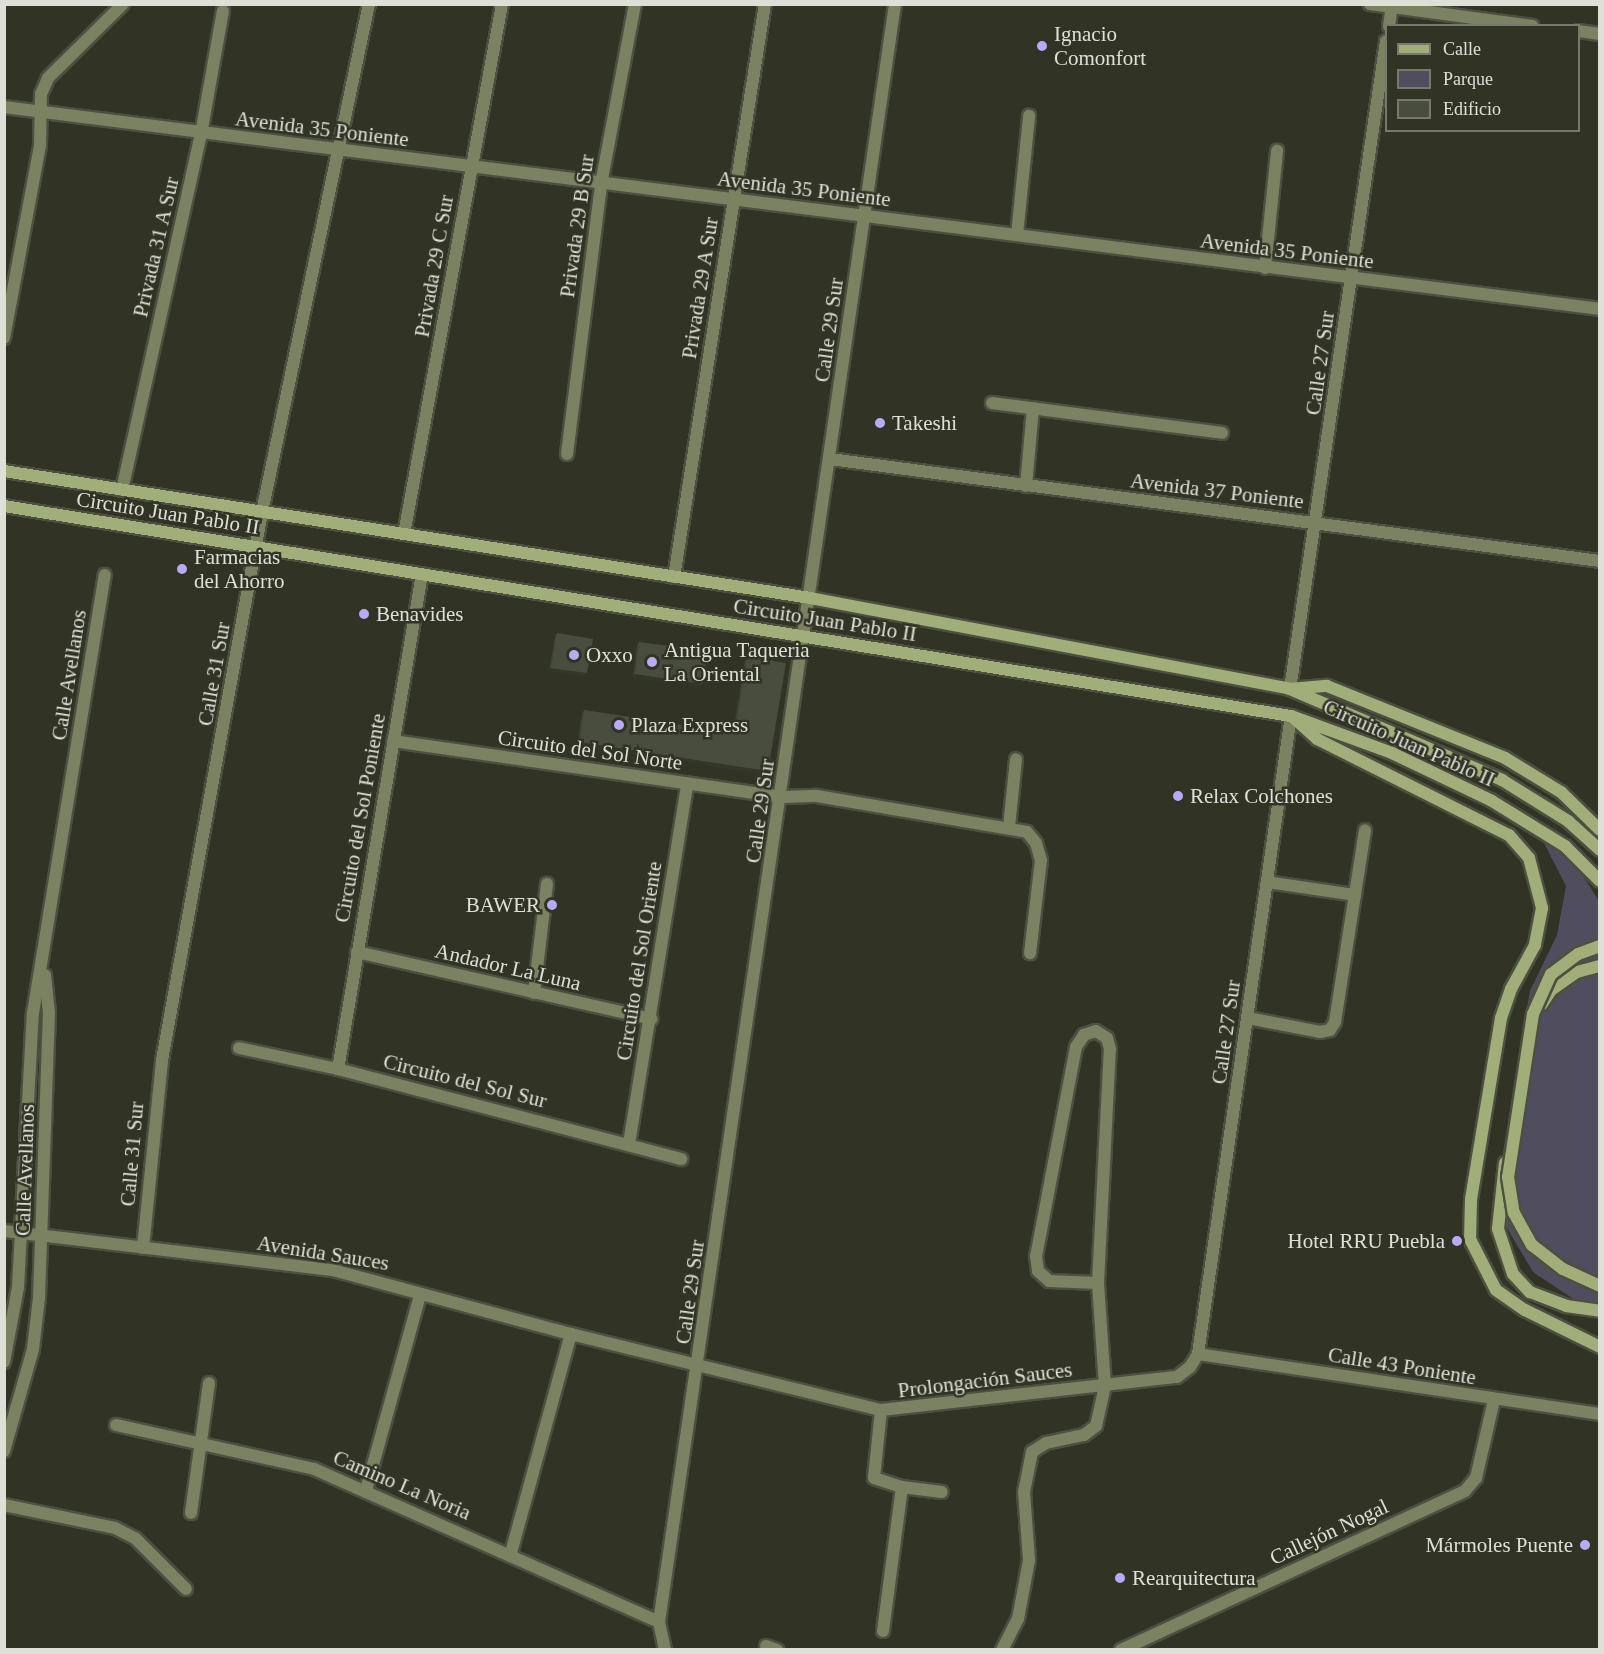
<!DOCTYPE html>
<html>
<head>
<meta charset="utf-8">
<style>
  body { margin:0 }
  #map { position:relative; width:1604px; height:1654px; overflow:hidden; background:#313425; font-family:Georgia,serif }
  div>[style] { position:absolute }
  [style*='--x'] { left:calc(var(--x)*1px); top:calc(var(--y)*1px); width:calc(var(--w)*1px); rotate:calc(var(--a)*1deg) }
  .green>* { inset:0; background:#504d5f }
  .roads { filter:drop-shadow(2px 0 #4d5041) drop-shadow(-2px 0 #4d5041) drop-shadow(0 2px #4d5041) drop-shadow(0 -2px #4d5041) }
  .street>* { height:12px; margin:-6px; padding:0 6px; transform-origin:6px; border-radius:6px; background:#7a8261 }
  .secondary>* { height:12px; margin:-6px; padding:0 6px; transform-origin:6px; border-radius:6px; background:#a2ae79 }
  .bridges { filter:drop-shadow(2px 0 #4d5041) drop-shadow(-2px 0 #4d5041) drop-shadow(0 2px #4d5041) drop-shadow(0 -2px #4d5041) }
  .secondary-bridge>* { height:12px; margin:-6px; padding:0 6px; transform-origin:6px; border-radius:6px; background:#a2ae79 }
  .wall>* { inset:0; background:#3f4234 }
  .shaded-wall>* { inset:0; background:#33362b }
  .building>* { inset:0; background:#494d3d }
  .dots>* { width:16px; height:16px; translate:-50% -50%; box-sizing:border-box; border:3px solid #313425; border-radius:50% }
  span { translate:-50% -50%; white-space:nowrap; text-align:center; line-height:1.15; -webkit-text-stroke:5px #313425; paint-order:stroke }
  .poi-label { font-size:21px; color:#dee0d7 }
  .left { translate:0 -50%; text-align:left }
  .right { translate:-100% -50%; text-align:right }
  .street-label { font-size:21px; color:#dee0d7 }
  .frame { position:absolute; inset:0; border:6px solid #dee0d7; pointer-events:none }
  .legend { position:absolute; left:1385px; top:24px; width:195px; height:108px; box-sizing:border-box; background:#313425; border:2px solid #76796c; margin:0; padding:8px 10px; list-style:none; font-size:18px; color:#dee0d7 }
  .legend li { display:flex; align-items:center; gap:12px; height:30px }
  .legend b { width:30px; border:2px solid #76796c }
</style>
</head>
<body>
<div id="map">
  <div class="green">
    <i style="clip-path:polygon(1544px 843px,1573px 860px,1599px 901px,1599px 1316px,1533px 1272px,1494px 1206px,1530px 991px,1557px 935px,1566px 886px)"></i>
  </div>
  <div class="roads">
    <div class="street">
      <i style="--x:1370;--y:4;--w:164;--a:7.7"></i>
      <i style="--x:1389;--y:26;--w:22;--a:-82"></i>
      <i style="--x:1578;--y:31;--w:22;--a:8"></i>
      <i style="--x:4;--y:107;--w:1609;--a:7.21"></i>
      <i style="--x:1017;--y:235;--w:120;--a:-84.2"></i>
      <i style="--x:1265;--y:268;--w:118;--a:-84.1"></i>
      <i style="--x:4;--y:338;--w:196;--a:-79.4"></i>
      <i style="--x:40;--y:145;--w:51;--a:-88.9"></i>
      <i style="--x:41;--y:94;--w:17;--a:-66"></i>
      <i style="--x:48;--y:78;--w:105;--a:-44.6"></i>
      <i style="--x:992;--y:403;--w:232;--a:7.4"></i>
      <i style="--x:567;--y:454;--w:272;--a:-82.8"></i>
      <i style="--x:601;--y:184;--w:183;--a:-79.3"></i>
      <i style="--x:830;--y:459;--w:777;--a:7.55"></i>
      <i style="--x:1026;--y:486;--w:78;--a:-84.9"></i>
      <i style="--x:122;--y:490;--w:365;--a:-77.5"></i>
      <i style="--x:201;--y:134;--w:125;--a:-79.9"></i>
      <i style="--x:404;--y:534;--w:539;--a:-79.52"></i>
      <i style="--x:674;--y:577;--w:580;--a:-80.98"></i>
      <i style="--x:1290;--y:689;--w:655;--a:-81.57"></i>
      <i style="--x:393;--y:741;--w:393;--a:8.2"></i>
      <i style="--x:782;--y:797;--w:35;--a:-2"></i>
      <i style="--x:817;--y:796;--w:213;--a:9.7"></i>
      <i style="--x:1027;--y:832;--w:14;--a:51"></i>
      <i style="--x:1036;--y:843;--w:18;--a:74"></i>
      <i style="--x:1041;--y:860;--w:94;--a:96.7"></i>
      <i style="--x:1009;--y:827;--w:68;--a:-84.1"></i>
      <i style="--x:1267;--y:882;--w:89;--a:8.4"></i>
      <i style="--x:357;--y:952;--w:302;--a:12.8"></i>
      <i style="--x:534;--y:993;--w:110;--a:-83.2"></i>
      <i style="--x:1248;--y:1018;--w:73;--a:11"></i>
      <i style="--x:1320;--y:1032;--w:10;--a:-11"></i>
      <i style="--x:1330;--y:1030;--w:9;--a:-58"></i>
      <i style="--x:1335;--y:1022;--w:194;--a:-81.1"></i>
      <i style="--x:239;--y:1048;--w:101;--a:12"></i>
      <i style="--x:338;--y:1069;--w:355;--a:14.7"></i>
      <i style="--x:338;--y:1069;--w:502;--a:-80.37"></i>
      <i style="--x:629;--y:1144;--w:365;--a:-80.8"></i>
      <i style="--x:4;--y:1231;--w:331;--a:6.8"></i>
      <i style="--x:333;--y:1270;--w:246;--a:15.1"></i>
      <i style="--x:571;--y:1334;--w:319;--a:13.8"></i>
      <i style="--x:881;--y:1410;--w:298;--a:-6.4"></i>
      <i style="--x:1177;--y:1377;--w:16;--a:-38"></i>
      <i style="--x:1190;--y:1367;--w:15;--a:-58"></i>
      <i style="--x:1198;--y:1354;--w:645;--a:-81.71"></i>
      <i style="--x:143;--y:1248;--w:189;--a:-84.2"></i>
      <i style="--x:162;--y:1060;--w:557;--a:-79.66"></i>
      <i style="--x:262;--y:512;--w:519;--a:-78.11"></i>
      <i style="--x:1198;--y:1354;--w:406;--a:8.5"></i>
      <i style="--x:4;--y:1362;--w:76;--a:-79.4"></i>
      <i style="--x:18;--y:1287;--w:274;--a:-86.9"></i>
      <i style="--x:33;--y:1013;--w:444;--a:-80.7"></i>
      <i style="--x:881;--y:1410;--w:68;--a:95.9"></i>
      <i style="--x:874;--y:1478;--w:29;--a:18"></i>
      <i style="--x:902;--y:1487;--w:40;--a:7.1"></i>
      <i style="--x:116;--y:1425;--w:203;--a:12.5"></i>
      <i style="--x:314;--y:1469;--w:377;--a:23.9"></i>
      <i style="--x:4;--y:1451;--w:106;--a:-74.1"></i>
      <i style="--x:33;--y:1349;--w:51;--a:-83.3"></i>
      <i style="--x:39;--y:1298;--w:285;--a:-88"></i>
      <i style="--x:49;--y:1013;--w:38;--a:-96"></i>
      <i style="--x:366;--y:1490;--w:202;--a:-74.5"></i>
      <i style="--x:4;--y:1505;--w:113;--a:11.7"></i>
      <i style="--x:115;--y:1528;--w:22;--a:27"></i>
      <i style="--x:135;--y:1538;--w:72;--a:45"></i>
      <i style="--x:191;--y:1513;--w:131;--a:-82.1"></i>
      <i style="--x:511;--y:1553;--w:227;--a:-74.7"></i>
      <i style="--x:883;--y:1631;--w:145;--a:-82.5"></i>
      <i style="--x:766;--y:1646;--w:12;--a:20"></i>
      <i style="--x:665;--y:1650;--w:29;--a:-102"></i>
      <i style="--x:659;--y:1622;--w:1635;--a:-81.7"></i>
      <i style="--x:1002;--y:1650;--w:35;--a:-63"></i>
      <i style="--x:1018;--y:1619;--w:60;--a:-79.4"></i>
      <i style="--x:1029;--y:1560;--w:68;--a:-94.2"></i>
      <i style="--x:1024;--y:1492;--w:41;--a:-78.7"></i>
      <i style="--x:1032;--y:1452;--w:17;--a:-33"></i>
      <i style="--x:1046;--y:1443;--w:39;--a:-12"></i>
      <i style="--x:1084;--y:1435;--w:15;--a:-37"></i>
      <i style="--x:1096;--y:1426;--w:41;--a:-77.3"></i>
      <i style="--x:1105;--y:1386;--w:103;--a:-93.9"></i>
      <i style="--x:1098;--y:1283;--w:234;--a:-87.1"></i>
      <i style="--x:1110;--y:1049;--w:11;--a:-105"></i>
      <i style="--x:1107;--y:1038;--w:13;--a:-148"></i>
      <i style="--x:1096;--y:1031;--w:13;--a:162"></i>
      <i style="--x:1084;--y:1035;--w:14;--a:124"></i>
      <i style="--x:1076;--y:1047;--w:213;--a:100.8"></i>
      <i style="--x:1036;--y:1256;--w:15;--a:82"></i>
      <i style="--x:1038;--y:1271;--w:15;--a:42"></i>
      <i style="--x:1049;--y:1281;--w:49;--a:2.3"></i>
      <i style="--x:1121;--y:1650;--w:379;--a:-24.8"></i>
      <i style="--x:1465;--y:1491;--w:17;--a:-50"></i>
      <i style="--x:1476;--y:1478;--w:80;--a:-77"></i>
    </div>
    <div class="secondary">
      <i style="--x:4;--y:471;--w:816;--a:8.95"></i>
      <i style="--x:810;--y:598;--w:489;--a:10.7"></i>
      <i style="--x:1290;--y:689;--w:231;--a:23.2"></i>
      <i style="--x:1502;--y:780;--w:78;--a:31.8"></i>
      <i style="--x:1568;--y:821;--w:43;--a:42.2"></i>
      <i style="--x:4;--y:506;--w:1304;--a:9.27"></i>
      <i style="--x:1291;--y:716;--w:108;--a:20.1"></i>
      <i style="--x:1392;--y:753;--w:111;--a:25.6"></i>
      <i style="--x:1492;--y:801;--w:86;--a:31.7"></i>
      <i style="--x:1565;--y:846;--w:49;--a:45"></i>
      <i style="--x:1290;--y:689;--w:37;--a:-5"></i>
      <i style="--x:1327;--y:686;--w:192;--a:22"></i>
      <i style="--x:1505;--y:758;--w:66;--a:31.3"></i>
      <i style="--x:1561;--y:792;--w:54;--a:44.3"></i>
      <i style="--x:1295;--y:719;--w:30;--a:42"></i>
      <i style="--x:1317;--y:739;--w:215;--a:26.6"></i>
      <i style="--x:1509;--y:835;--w:30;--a:49"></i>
      <i style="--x:1529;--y:858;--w:52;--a:75.4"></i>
      <i style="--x:1542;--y:908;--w:38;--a:101"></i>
      <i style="--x:1535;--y:945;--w:50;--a:118.6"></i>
      <i style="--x:1511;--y:989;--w:31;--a:109"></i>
      <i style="--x:1501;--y:1018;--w:183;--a:99.4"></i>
      <i style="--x:1471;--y:1199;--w:40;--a:91.4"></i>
      <i style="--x:1470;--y:1239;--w:57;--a:63"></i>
      <i style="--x:1496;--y:1290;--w:35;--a:35"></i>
      <i style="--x:1525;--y:1310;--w:84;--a:26.3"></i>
      <i style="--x:1542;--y:1004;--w:17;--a:-57"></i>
      <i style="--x:1551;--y:990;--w:32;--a:-35"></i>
      <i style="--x:1577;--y:972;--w:24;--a:-15"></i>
      <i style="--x:1505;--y:1163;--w:66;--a:96.1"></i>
      <i style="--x:1498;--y:1229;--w:47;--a:71.6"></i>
      <i style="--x:1513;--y:1274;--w:25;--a:47"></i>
      <i style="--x:1530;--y:1292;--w:39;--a:21"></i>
      <i style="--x:1566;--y:1306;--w:34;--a:8"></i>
    </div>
  </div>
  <div class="bridges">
    <div class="secondary-bridge">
      <i style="--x:1600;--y:946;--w:23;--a:160"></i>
      <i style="--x:1578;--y:954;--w:34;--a:143"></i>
      <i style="--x:1551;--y:974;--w:44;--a:114.2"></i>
      <i style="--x:1533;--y:1014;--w:165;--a:98.7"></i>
      <i style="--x:1508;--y:1177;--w:36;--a:81"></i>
      <i style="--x:1514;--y:1213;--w:37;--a:61"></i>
      <i style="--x:1532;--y:1245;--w:39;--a:38"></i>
      <i style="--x:1563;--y:1269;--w:41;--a:24.7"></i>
    </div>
  </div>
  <div class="wall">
    <i style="clip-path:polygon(557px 633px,585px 676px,549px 671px,555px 636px)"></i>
    <i style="clip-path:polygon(639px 642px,701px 687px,633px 677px,637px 645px)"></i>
    <i style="clip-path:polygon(747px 657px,766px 774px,577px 745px,582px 713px,584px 710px,733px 733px,745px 660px)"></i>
  </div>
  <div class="shaded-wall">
    <i style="clip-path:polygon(551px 668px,587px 673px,585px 676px,549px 671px)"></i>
    <i style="clip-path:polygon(635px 674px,703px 684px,701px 687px,633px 677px)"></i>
    <i style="clip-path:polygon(580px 742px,768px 771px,766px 774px,577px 745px)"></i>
  </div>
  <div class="building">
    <i style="clip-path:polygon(557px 633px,593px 639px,587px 673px,551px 668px)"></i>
    <i style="clip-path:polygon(639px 642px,708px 651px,703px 684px,635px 674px)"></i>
    <i style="clip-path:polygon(747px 657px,786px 663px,768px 771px,580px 742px,584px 710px,735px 733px)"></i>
  </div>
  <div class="dots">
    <i style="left:1042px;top:46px;background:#baaaf6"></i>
    <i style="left:880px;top:423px;background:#baaaf6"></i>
    <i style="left:182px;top:569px;background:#baaaf6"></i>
    <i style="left:364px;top:614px;background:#baaaf6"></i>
    <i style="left:574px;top:655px;background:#baaaf6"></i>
    <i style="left:652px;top:662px;background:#baaaf6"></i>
    <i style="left:619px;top:725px;background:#baaaf6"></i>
    <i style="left:1178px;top:796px;background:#baaaf6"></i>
    <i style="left:552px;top:905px;background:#baaaf6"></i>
    <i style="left:1457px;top:1241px;background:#baaaf6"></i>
    <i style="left:1585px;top:1545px;background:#baaaf6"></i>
    <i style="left:1120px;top:1578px;background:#baaaf6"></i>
  </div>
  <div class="poi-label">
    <span class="left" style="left:1054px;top:46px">Ignacio<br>Comonfort</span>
    <span class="left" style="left:892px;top:423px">Takeshi</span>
    <span class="left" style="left:194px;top:569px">Farmacias<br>del Ahorro</span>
    <span class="left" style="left:376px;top:614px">Benavides</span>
    <span class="left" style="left:664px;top:662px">Antigua Taqueria<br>La Oriental</span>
    <span class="left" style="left:586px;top:655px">Oxxo</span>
    <span class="left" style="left:631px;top:725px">Plaza Express</span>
    <span class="left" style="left:1190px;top:796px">Relax Colchones</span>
    <span class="right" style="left:540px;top:905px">BAWER</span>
    <span class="right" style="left:1445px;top:1241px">Hotel RRU Puebla</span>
    <span class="right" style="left:1573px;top:1545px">Mármoles Puente</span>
    <span class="left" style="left:1132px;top:1578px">Rearquitectura</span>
  </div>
  <div class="street-label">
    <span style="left:322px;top:129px;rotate:7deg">Avenida 35 Poniente</span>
    <span style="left:804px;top:189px;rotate:7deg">Avenida 35 Poniente</span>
    <span style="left:577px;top:226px;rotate:-82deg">Privada 29 B Sur</span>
    <span style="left:156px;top:247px;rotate:-77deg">Privada 31 A Sur</span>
    <span style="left:1287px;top:251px;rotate:7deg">Avenida 35 Poniente</span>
    <span style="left:434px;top:266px;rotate:-80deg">Privada 29 C Sur</span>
    <span style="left:700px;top:288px;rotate:-81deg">Privada 29 A Sur</span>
    <span style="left:829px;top:330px;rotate:-82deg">Calle 29 Sur</span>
    <span style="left:1320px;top:363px;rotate:-82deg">Calle 27 Sur</span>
    <span style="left:1217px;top:491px;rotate:7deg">Avenida 37 Poniente</span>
    <span style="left:168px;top:513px;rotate:9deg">Circuito Juan Pablo II</span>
    <span style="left:825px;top:620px;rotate:9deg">Circuito Juan Pablo II</span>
    <span style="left:214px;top:674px;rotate:-80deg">Calle 31 Sur</span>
    <span style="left:69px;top:675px;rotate:-81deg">Calle Avellanos</span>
    <span style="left:1409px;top:743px;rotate:24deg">Circuito Juan Pablo II</span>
    <span style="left:590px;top:750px;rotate:8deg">Circuito del Sol Norte</span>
    <span style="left:760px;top:811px;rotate:-82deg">Calle 29 Sur</span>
    <span style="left:360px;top:818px;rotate:-80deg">Circuito del Sol Poniente</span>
    <span style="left:639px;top:961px;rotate:-81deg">Circuito del Sol Oriente</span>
    <span style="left:508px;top:967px;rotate:13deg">Andador La Luna</span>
    <span style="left:1226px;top:1032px;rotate:-82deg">Calle 27 Sur</span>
    <span style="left:465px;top:1081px;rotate:14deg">Circuito del Sol Sur</span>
    <span style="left:132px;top:1154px;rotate:-85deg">Calle 31 Sur</span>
    <span style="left:25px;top:1170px;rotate:-88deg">Calle Avellanos</span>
    <span style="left:323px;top:1253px;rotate:9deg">Avenida Sauces</span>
    <span style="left:690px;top:1292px;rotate:-82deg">Calle 29 Sur</span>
    <span style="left:1402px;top:1366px;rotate:9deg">Calle 43 Poniente</span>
    <span style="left:985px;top:1380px;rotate:-7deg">Prolongación Sauces</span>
    <span style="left:402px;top:1485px;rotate:23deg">Camino La Noria</span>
    <span style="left:1329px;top:1532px;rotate:-25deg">Callejón Nogal</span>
  </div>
  <div class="frame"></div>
  <ul class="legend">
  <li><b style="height:8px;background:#a2ae79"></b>Calle</li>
  <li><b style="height:16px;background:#504d5f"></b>Parque</li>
  <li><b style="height:16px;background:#494d3d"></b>Edificio</li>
  </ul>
</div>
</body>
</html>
